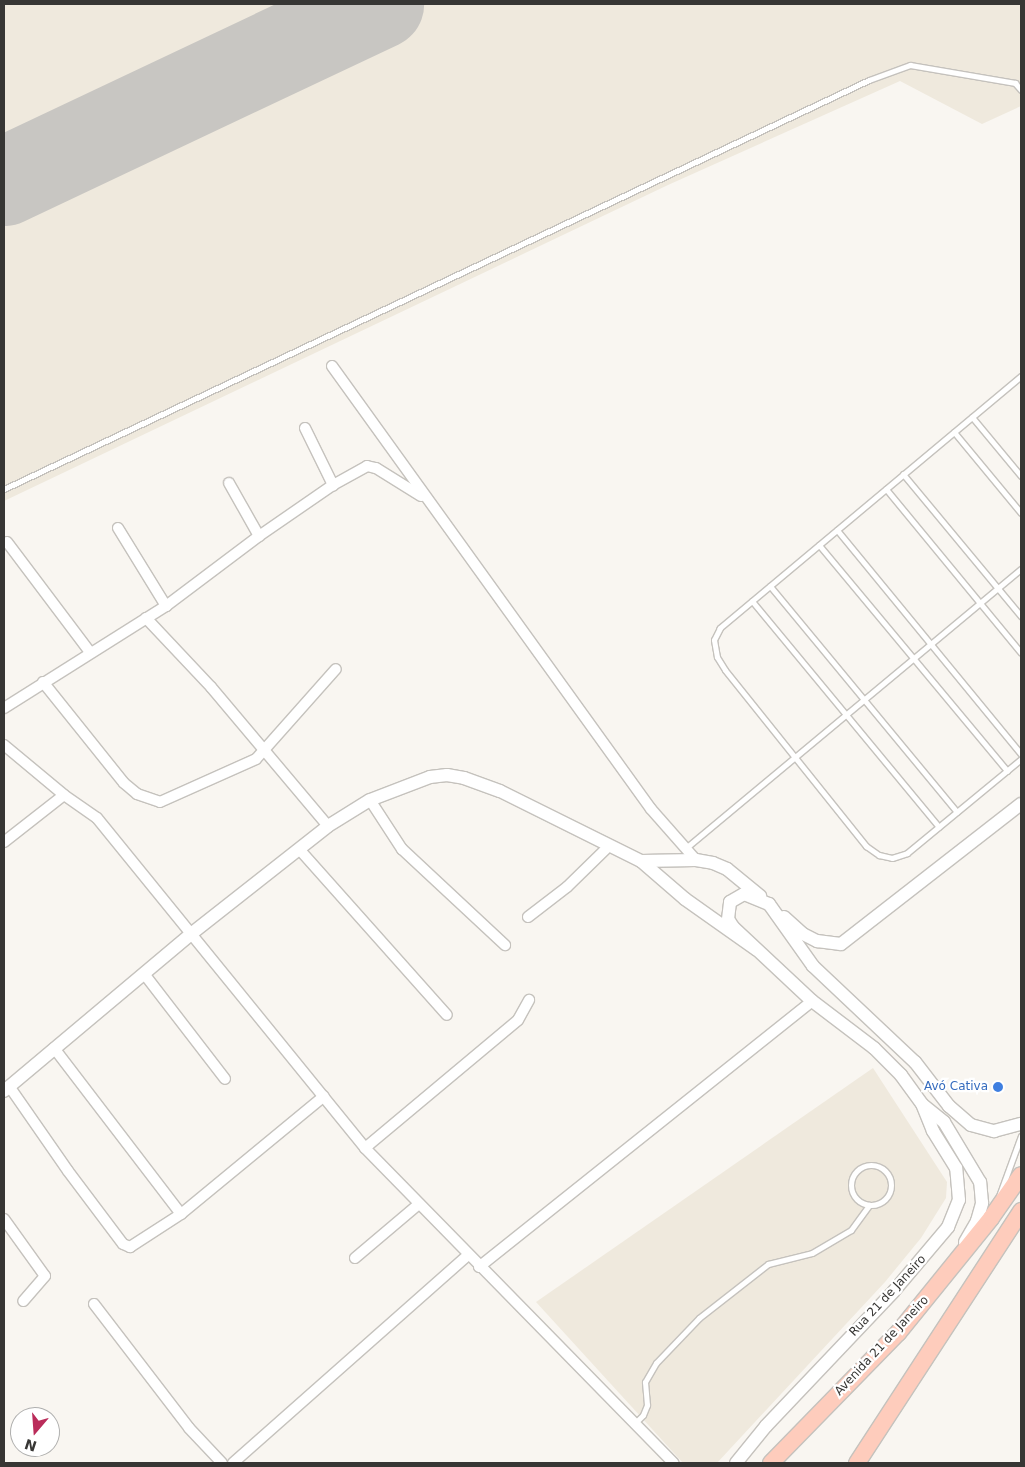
<!DOCTYPE html>
<html>
<head>
<meta charset="utf-8">
<style>
  body { margin:0 }
  #map { position:relative; width:1025px; height:1467px; overflow:hidden; background:#f9f6f1; font-family:"DejaVu Sans",sans-serif }
  div>[style] { position:absolute }
  [style*='--x'] { left:calc(var(--x)*1px); top:calc(var(--y)*1px); width:calc(var(--w)*1px); rotate:calc(var(--a)*1deg) }
  .built>* { inset:0; background:#efe9dd }
  .runway>* { height:89px; margin:-44.5px; padding:0 44.5px; transform-origin:44.5px; border-radius:44.5px; background:#c8c6c2 }
  .roads { filter:drop-shadow(1px 0 #c5c2bd) drop-shadow(-1px 0 #c5c2bd) drop-shadow(0 1px #c5c2bd) drop-shadow(0 -1px #c5c2bd) }
  .service>* { height:5px; margin:-2.5px; padding:0 2.5px; transform-origin:2.5px; border-radius:2.5px; background:#fff }
  .service>.ring { margin:-2.5px; padding:0; box-sizing:content-box; background:none; border:5px solid #fff; border-radius:50% }
  .minor>* { height:10px; margin:-5px; padding:0 5px; transform-origin:5px; border-radius:5px; background:#fff }
  .tertiary>* { height:12px; margin:-6px; padding:0 6px; transform-origin:6px; border-radius:6px; background:#fff }
  .primary>* { height:16px; margin:-8px; padding:0 8px; transform-origin:8px; border-radius:8px; background:#feccbc }
  .dots>* { width:14px; height:14px; translate:-50% -50%; box-sizing:border-box; border:2px solid #fff; border-radius:50% }
  span { translate:-50% -50%; white-space:nowrap; text-align:center; line-height:1.15; -webkit-text-stroke:4.5px #fff; paint-order:stroke }
  .shop-label { font-size:12px; color:#366cbe }
  .right { translate:-100% -50%; text-align:right }
  .street-label { font-size:12px; color:#373634 }
  .frame { position:absolute; inset:0; border:5px solid #373634; pointer-events:none }
  .north { position:absolute; left:10px; top:1407px; width:50px; height:50px; box-sizing:border-box; background:#fff; border:1px solid #afafae; border-radius:50%; rotate:198deg; font-size:14px; font-weight:700; line-height:20px; text-align:center; color:#373634 }
  .north::after { content:''; display:block; margin:auto; width:18px; height:22px; background:#ba2c5a; clip-path:polygon(50% 0,100% 100%,50% 72%,0 100%) }
</style>
</head>
<body>
<div id="map">
  <div class="built">
    <i style="clip-path:polygon(4px 4px,1021px 4px,1021px 106px,982px 124px,900px 81px,668px 185px,4px 501px)"></i>
    <i style="clip-path:polygon(873px 1068px,947px 1182px,946px 1198px,921px 1238px,885px 1282px,717px 1463px,683px 1463px,536px 1302px)"></i>
  </div>
  <div class="runway">
    <i style="--x:4;--y:181;--w:415;--a:-25.3"></i>
  </div>
  <div class="roads">
    <div class="service">
      <i style="--x:1021;--y:376;--w:393;--a:140.1"></i>
      <i style="--x:720;--y:628;--w:13;--a:117"></i>
      <i style="--x:714;--y:640;--w:17;--a:80"></i>
      <i style="--x:717;--y:657;--w:15;--a:58"></i>
      <i style="--x:725;--y:670;--w:226;--a:51.3"></i>
      <i style="--x:866;--y:846;--w:16;--a:35"></i>
      <i style="--x:879;--y:855;--w:13;--a:13"></i>
      <i style="--x:892;--y:858;--w:16;--a:-18"></i>
      <i style="--x:907;--y:853;--w:148;--a:-39.5"></i>
      <i style="--x:972;--y:417;--w:77;--a:50.3"></i>
      <i style="--x:954;--y:432;--w:105;--a:50.4"></i>
      <i style="--x:903;--y:474;--w:185;--a:50.3"></i>
      <i style="--x:4;--y:489;--w:957;--a:-25.31"></i>
      <i style="--x:869;--y:80;--w:44;--a:-20.1"></i>
      <i style="--x:910;--y:65;--w:107;--a:9.7"></i>
      <i style="--x:1015;--y:83;--w:9;--a:49"></i>
      <i style="--x:886;--y:489;--w:212;--a:50.5"></i>
      <i style="--x:837;--y:530;--w:290;--a:50.6"></i>
      <i style="--x:819;--y:545;--w:294;--a:50.2"></i>
      <i style="--x:770;--y:586;--w:293;--a:50.4"></i>
      <i style="--x:752;--y:601;--w:293;--a:50.4"></i>
      <i style="--x:687;--y:847;--w:435;--a:-39.8"></i>
      <i class="ring" style="left:851px;top:1165px;width:35px;height:35px"></i>
      <i style="--x:999;--y:1196;--w:64;--a:-69.9"></i>
      <i style="--x:635;--y:1423;--w:11;--a:-45"></i>
      <i style="--x:643;--y:1415;--w:11;--a:-68"></i>
      <i style="--x:647;--y:1405;--w:23;--a:-95"></i>
      <i style="--x:645;--y:1382;--w:22;--a:-60"></i>
      <i style="--x:656;--y:1363;--w:62;--a:-46.3"></i>
      <i style="--x:699;--y:1318;--w:88;--a:-38"></i>
      <i style="--x:768;--y:1264;--w:45;--a:-14"></i>
      <i style="--x:812;--y:1253;--w:45;--a:-30.5"></i>
      <i style="--x:851;--y:1230;--w:31;--a:-54"></i>
    </div>
    <div class="minor">
      <i style="--x:332;--y:366;--w:546;--a:54.24"></i>
      <i style="--x:651;--y:809;--w:68;--a:48.6"></i>
      <i style="--x:305;--y:428;--w:64;--a:63.8"></i>
      <i style="--x:229;--y:483;--w:61;--a:60.5"></i>
      <i style="--x:118;--y:528;--w:92;--a:58.4"></i>
      <i style="--x:7;--y:542;--w:138;--a:53"></i>
      <i style="--x:146;--y:618;--w:95;--a:46.7"></i>
      <i style="--x:211;--y:687;--w:182;--a:49.9"></i>
      <i style="--x:43;--y:682;--w:129;--a:51.3"></i>
      <i style="--x:124;--y:783;--w:17;--a:40"></i>
      <i style="--x:137;--y:794;--w:24;--a:19"></i>
      <i style="--x:160;--y:802;--w:105;--a:-24.1"></i>
      <i style="--x:256;--y:759;--w:120;--a:-48.4"></i>
      <i style="--x:4;--y:708;--w:191;--a:-32.2"></i>
      <i style="--x:166;--y:606;--w:116;--a:-37"></i>
      <i style="--x:259;--y:536;--w:90;--a:-34.6"></i>
      <i style="--x:333;--y:485;--w:39;--a:-29"></i>
      <i style="--x:367;--y:466;--w:9;--a:13"></i>
      <i style="--x:376;--y:468;--w:53;--a:31.9"></i>
      <i style="--x:4;--y:745;--w:78;--a:39.8"></i>
      <i style="--x:64;--y:795;--w:40;--a:34.9"></i>
      <i style="--x:97;--y:818;--w:425;--a:50.9"></i>
      <i style="--x:365;--y:1148;--w:441;--a:45.6"></i>
      <i style="--x:370;--y:800;--w:59;--a:56.9"></i>
      <i style="--x:402;--y:849;--w:141;--a:43"></i>
      <i style="--x:4;--y:842;--w:76;--a:-38.1"></i>
      <i style="--x:299;--y:849;--w:222;--a:48.3"></i>
      <i style="--x:528;--y:917;--w:49;--a:-37.6"></i>
      <i style="--x:567;--y:887;--w:59;--a:-44.3"></i>
      <i style="--x:145;--y:975;--w:131;--a:52.4"></i>
      <i style="--x:54;--y:1048;--w:209;--a:52.6"></i>
      <i style="--x:9;--y:1086;--w:103;--a:55.2"></i>
      <i style="--x:68;--y:1171;--w:91;--a:53"></i>
      <i style="--x:123;--y:1244;--w:8;--a:23"></i>
      <i style="--x:130;--y:1247;--w:61;--a:-32.9"></i>
      <i style="--x:181;--y:1214;--w:185;--a:-39.5"></i>
      <i style="--x:365;--y:1148;--w:199;--a:-39.9"></i>
      <i style="--x:518;--y:1020;--w:23;--a:-61"></i>
      <i style="--x:4;--y:1219;--w:70;--a:54.3"></i>
      <i style="--x:45;--y:1276;--w:33;--a:131"></i>
      <i style="--x:355;--y:1258;--w:84;--a:-40.2"></i>
      <i style="--x:479;--y:1267;--w:426;--a:-38.6"></i>
      <i style="--x:94;--y:1304;--w:156;--a:52.5"></i>
      <i style="--x:189;--y:1428;--w:48;--a:46.7"></i>
      <i style="--x:233;--y:1463;--w:312;--a:-41.5"></i>
    </div>
    <div class="tertiary">
      <i style="--x:641;--y:861;--w:55;--a:-1"></i>
      <i style="--x:696;--y:860;--w:17;--a:10"></i>
      <i style="--x:713;--y:863;--w:15;--a:23"></i>
      <i style="--x:727;--y:869;--w:43;--a:39.3"></i>
      <i style="--x:784;--y:917;--w:25;--a:42"></i>
      <i style="--x:803;--y:934;--w:16;--a:27"></i>
      <i style="--x:817;--y:941;--w:24;--a:7"></i>
      <i style="--x:841;--y:944;--w:228;--a:-37.9"></i>
      <i style="--x:4;--y:1091;--w:244;--a:-40"></i>
      <i style="--x:191;--y:934;--w:174;--a:-38.2"></i>
      <i style="--x:328;--y:826;--w:49;--a:-31.8"></i>
      <i style="--x:370;--y:800;--w:64;--a:-21"></i>
      <i style="--x:430;--y:777;--w:17;--a:-7"></i>
      <i style="--x:447;--y:775;--w:17;--a:10"></i>
      <i style="--x:464;--y:778;--w:38;--a:20"></i>
      <i style="--x:500;--y:791;--w:157;--a:26.4"></i>
      <i style="--x:641;--y:861;--w:58;--a:40.8"></i>
      <i style="--x:685;--y:899;--w:88;--a:35.3"></i>
      <i style="--x:965;--y:1242;--w:24;--a:-60"></i>
      <i style="--x:977;--y:1221;--w:19;--a:-74"></i>
      <i style="--x:982;--y:1203;--w:21;--a:-95"></i>
      <i style="--x:980;--y:1182;--w:70;--a:-121"></i>
      <i style="--x:944;--y:1122;--w:28;--a:-141"></i>
      <i style="--x:922;--y:1104;--w:36;--a:-126"></i>
      <i style="--x:901;--y:1075;--w:38;--a:-135"></i>
      <i style="--x:874;--y:1048;--w:78;--a:-142.8"></i>
      <i style="--x:812;--y:1001;--w:108;--a:-136.9"></i>
      <i style="--x:733;--y:927;--w:9;--a:-122"></i>
      <i style="--x:728;--y:919;--w:17;--a:-83"></i>
      <i style="--x:730;--y:902;--w:16;--a:-30"></i>
      <i style="--x:744;--y:894;--w:27;--a:22"></i>
      <i style="--x:769;--y:904;--w:76;--a:54.6"></i>
      <i style="--x:813;--y:966;--w:140;--a:43.3"></i>
      <i style="--x:915;--y:1062;--w:56;--a:52.3"></i>
      <i style="--x:949;--y:1106;--w:29;--a:41"></i>
      <i style="--x:971;--y:1125;--w:24;--a:15"></i>
      <i style="--x:994;--y:1131;--w:28;--a:-15"></i>
      <i style="--x:736;--y:1463;--w:48;--a:-51"></i>
      <i style="--x:766;--y:1426;--w:186;--a:-46.5"></i>
      <i style="--x:894;--y:1291;--w:84;--a:-49.8"></i>
      <i style="--x:948;--y:1227;--w:29;--a:-68"></i>
      <i style="--x:959;--y:1200;--w:32;--a:-95"></i>
      <i style="--x:956;--y:1168;--w:44;--a:-121.9"></i>
      <i style="--x:933;--y:1131;--w:27;--a:-112"></i>
    </div>
    <div class="primary">
      <i style="--x:771;--y:1463;--w:182;--a:-45.7"></i>
      <i style="--x:898;--y:1333;--w:148;--a:-51"></i>
      <i style="--x:991;--y:1218;--w:52;--a:-55.1"></i>
      <i style="--x:857;--y:1463;--w:301;--a:-56.9"></i>
    </div>
  </div>
  <div class="dots">
    <i style="left:998px;top:1087px;background:#3f7fe0"></i>
  </div>
  <div class="shop-label">
    <span class="right" style="left:988px;top:1087px">Avó Cativa</span>
  </div>
  <div class="street-label">
    <span style="left:888px;top:1296px;rotate:-47deg">Rua 21 de Janeiro</span>
    <span style="left:882px;top:1346px;rotate:-47deg">Avenida 21 de Janeiro</span>
  </div>
  <div class="frame"></div>
  <div class="north">N</div>
</div>
</body>
</html>
